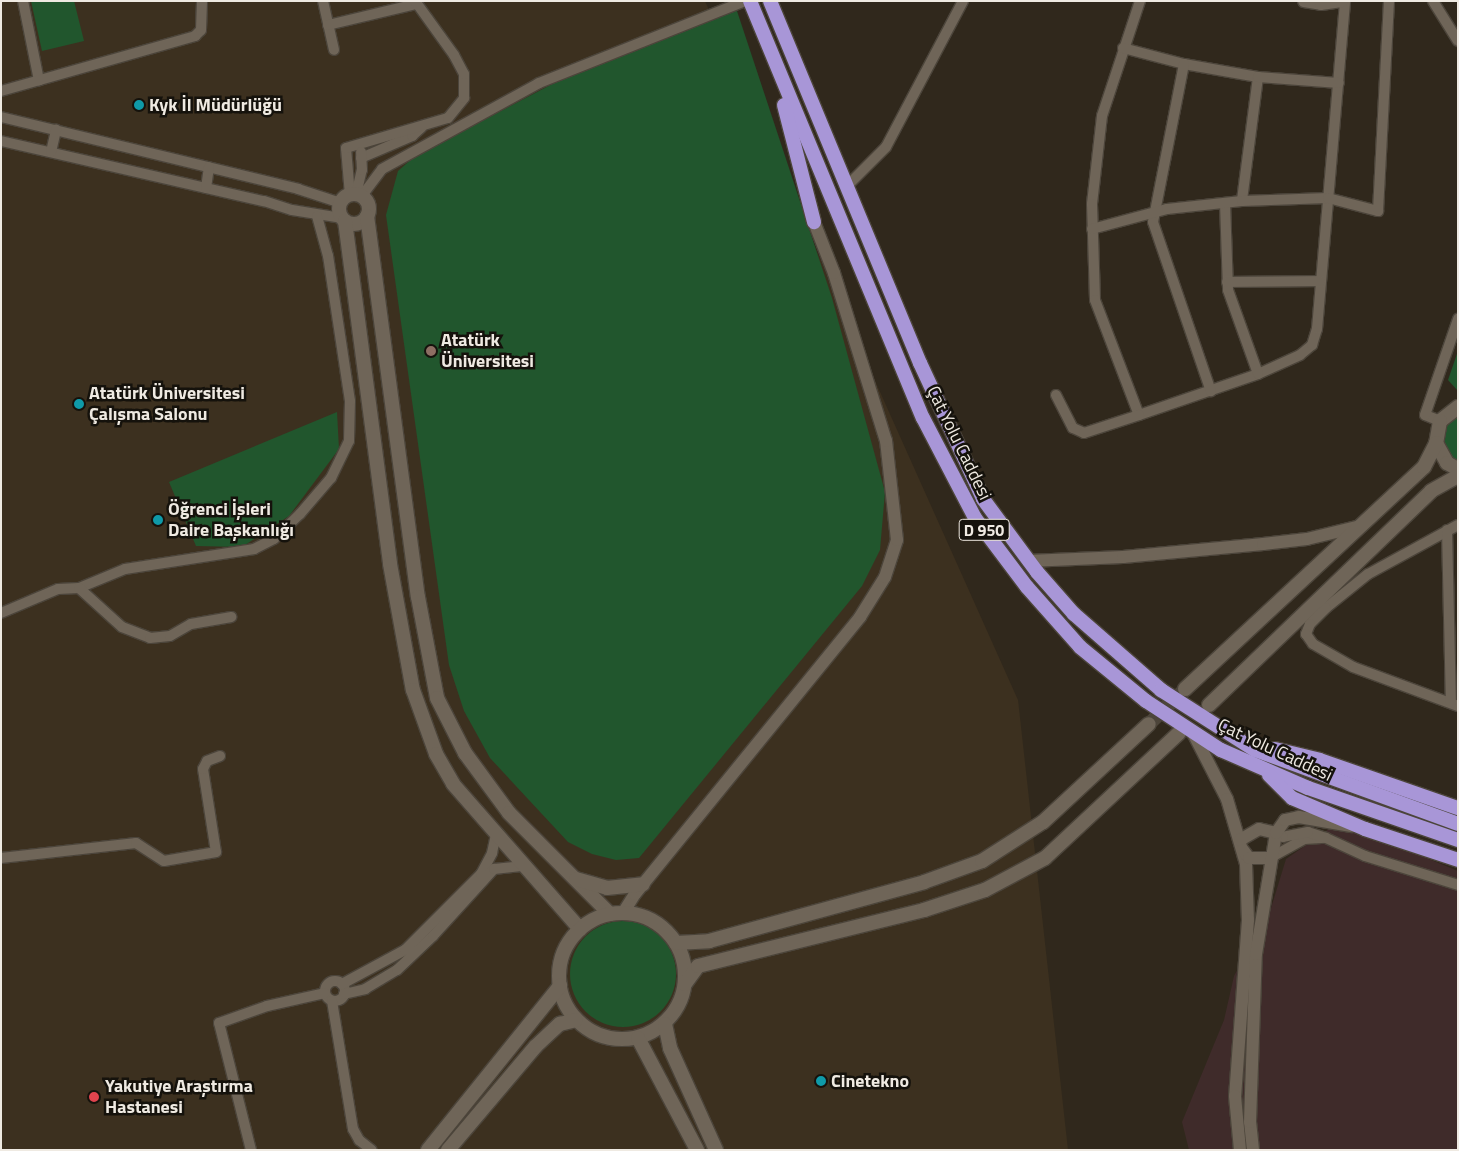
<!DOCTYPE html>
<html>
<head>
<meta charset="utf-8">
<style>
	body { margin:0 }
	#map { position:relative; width:1459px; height:1151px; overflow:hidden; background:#30281c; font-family:"Titillium Web",sans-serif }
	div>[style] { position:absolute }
	.built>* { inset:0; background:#3c301f }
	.medical>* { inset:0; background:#3f2b2a }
	.green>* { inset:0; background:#21562d }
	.round { border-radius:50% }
	.secondary-tunnel>* { height:14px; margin-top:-7px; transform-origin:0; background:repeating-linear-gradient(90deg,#4d453a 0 14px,transparent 0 21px) }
	.roads { filter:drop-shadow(1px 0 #4c453b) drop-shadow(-1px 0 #4c453b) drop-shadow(0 1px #4c453b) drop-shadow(0 -1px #4c453b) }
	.minor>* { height:10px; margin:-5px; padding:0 5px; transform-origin:5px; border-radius:5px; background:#6f6558 }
	.minor>.ring { margin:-5px; padding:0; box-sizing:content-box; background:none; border:10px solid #6f6558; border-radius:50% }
	.tertiary>* { height:12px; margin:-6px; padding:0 6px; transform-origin:6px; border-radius:6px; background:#6f6558 }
	.secondary>* { height:14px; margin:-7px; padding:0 7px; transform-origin:7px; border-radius:7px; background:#6f6558 }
	.secondary>.ring { margin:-7px; padding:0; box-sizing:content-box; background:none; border:14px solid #6f6558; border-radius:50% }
	.trunk>* { height:14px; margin:-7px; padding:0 7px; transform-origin:7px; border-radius:7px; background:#a896d7 }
	.dots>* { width:14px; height:14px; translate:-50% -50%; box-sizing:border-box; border:2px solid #15120c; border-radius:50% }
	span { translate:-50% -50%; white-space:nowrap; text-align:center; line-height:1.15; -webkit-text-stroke:5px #15120c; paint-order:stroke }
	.shield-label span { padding:1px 4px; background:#15120c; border:1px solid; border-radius:4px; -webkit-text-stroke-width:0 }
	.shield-label { font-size:16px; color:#efeae2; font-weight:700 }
	.poi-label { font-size:18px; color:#efeae2; font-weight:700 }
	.left { translate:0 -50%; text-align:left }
	.street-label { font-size:18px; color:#efeae2 }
	.frame { position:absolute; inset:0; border:2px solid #efeae2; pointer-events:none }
</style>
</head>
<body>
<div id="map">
	<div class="built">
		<div style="clip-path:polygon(1px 1px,705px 1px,1018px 700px,1068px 1150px,1px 1150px)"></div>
	</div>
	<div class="medical">
		<div style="clip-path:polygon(1339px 822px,1458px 871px,1458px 1150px,1189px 1150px,1182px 1122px,1224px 1020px,1234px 976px,1271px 908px,1286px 859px)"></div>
	</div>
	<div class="green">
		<div style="clip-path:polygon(31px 1px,74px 1px,84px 41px,42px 51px)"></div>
		<div style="clip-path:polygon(735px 5px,832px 298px,885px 492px,880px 550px,862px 586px,639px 858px,616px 860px,592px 854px,568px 842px,490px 758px,464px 711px,449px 665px,386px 215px,398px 171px,415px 156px,581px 69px)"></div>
		<div style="clip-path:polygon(1458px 351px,1458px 391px,1448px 380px)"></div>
		<div style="clip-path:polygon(337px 412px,339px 449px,289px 516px,242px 547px,196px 546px,169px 482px)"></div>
		<div style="clip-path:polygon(1458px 412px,1458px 464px,1446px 456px,1440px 430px)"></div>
		<div class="round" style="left:570px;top:921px;width:106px;height:106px"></div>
	</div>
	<div class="secondary-tunnel">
		<div style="left:1149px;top:724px;width:47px;rotate:-44.1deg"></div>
	</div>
	<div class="roads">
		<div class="minor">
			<div style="left:23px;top:1px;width:81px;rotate:78.6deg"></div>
			<div style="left:323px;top:1px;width:50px;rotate:77.3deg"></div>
			<div style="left:1140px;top:1px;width:121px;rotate:108.3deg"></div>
			<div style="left:1102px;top:116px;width:89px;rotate:96.5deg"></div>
			<div style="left:1092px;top:204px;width:96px;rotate:88.2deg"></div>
			<div style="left:1095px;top:300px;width:123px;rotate:69.1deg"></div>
			<div style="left:1139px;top:415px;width:126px;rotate:-19deg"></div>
			<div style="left:1258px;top:374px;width:46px;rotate:-24.3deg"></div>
			<div style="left:1300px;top:355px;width:16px;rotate:-40deg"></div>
			<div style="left:1312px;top:345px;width:17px;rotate:-73deg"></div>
			<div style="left:1317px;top:329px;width:329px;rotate:-85.1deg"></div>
			<div style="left:1433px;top:1px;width:47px;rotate:58deg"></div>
			<div style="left:328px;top:25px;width:90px;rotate:-13.4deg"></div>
			<div style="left:1123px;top:48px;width:63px;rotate:14.7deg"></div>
			<div style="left:1184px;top:64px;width:75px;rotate:10deg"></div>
			<div style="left:1258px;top:77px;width:125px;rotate:97.4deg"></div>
			<div style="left:1184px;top:64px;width:161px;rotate:101.1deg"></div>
			<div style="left:1153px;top:222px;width:179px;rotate:71.1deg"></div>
			<div style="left:1258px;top:77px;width:81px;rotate:4.2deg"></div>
			<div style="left:1px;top:91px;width:202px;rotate:-15.8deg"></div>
			<div style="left:195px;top:36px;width:8px;rotate:-45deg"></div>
			<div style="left:201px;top:30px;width:29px;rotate:-88deg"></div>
			<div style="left:1px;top:117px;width:306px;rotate:13.6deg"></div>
			<div style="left:298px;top:189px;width:45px;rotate:18deg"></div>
			<div style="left:1px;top:141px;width:270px;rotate:12.9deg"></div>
			<div style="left:264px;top:201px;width:29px;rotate:18deg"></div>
			<div style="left:292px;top:210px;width:51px;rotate:9.1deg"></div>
			<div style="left:51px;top:152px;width:23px;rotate:-77deg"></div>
			<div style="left:361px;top:158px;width:56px;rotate:-23.3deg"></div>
			<div style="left:412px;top:136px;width:13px;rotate:-42deg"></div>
			<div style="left:847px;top:186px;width:55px;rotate:-45deg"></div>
			<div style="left:886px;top:147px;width:165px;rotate:-62.2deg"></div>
			<div style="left:206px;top:188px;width:21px;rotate:-82deg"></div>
			<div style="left:350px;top:195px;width:47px;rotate:-94.9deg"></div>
			<div style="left:346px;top:148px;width:106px;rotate:-16.4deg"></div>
			<div style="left:448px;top:118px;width:26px;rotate:-51deg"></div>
			<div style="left:464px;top:98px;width:24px;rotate:-90deg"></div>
			<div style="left:464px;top:74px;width:21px;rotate:-118deg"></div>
			<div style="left:454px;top:55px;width:67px;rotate:-125.8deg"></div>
			<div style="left:356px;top:195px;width:26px;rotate:-77deg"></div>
			<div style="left:362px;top:170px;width:18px;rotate:-93deg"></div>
			<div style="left:361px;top:197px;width:35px;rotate:-53deg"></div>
			<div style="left:382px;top:169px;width:179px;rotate:-28.7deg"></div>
			<div style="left:539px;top:83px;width:222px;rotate:-21.7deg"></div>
			<div style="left:1225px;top:203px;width:87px;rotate:88deg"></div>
			<div style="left:1228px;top:290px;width:89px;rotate:70.3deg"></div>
			<div style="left:1092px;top:229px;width:78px;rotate:-14.9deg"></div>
			<div style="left:1167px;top:209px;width:75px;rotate:-6.1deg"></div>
			<div style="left:1242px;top:201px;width:86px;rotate:-2deg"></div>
			<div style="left:1328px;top:198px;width:52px;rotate:14.6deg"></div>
			<div style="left:1378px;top:211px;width:210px;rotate:-87deg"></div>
			<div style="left:1227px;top:282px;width:93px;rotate:-0.6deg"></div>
			<div style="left:1056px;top:395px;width:37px;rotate:63deg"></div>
			<div style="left:1073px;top:428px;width:12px;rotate:24deg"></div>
			<div style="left:1084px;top:433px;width:58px;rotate:-18.1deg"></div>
			<div style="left:1440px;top:421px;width:16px;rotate:-158deg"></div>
			<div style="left:1425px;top:415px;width:102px;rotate:-71deg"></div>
			<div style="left:1458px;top:525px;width:102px;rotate:151.4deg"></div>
			<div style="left:1368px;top:574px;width:54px;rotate:141deg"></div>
			<div style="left:1326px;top:608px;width:23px;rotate:135deg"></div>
			<div style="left:1310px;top:624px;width:11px;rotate:112deg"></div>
			<div style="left:1306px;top:634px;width:12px;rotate:55deg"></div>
			<div style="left:1313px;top:644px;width:46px;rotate:29.9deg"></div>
			<div style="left:1353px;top:667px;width:112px;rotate:20.4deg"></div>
			<div style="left:1447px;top:530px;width:173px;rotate:88.7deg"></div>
			<div style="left:79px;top:588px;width:50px;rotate:-22.4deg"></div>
			<div style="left:125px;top:569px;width:131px;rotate:-8.8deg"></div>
			<div style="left:254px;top:549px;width:22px;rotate:-27deg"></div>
			<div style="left:274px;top:539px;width:36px;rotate:-44deg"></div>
			<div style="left:300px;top:514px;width:48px;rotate:-49.3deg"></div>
			<div style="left:331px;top:478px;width:41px;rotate:-64.1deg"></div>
			<div style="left:349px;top:441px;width:40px;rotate:-88.6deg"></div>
			<div style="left:350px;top:401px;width:147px;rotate:-98.6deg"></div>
			<div style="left:328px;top:256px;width:41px;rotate:-105.4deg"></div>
			<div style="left:1px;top:613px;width:62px;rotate:-22.8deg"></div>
			<div style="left:58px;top:589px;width:21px;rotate:-3deg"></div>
			<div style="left:79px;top:588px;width:58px;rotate:42.2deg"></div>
			<div style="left:122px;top:627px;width:30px;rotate:21deg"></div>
			<div style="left:150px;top:638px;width:20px;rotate:-6deg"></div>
			<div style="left:170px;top:636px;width:24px;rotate:-30deg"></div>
			<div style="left:191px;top:624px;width:41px;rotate:-9.9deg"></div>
			<div style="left:1326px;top:838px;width:43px;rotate:24.8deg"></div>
			<div style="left:1365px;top:856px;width:97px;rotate:17.3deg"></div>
			<div style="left:1px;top:858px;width:136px;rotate:-6.3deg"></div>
			<div style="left:136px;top:843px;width:33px;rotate:33deg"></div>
			<div style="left:164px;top:861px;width:53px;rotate:-9.8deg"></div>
			<div style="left:216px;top:852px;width:84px;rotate:-98.9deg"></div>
			<div style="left:203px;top:769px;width:9px;rotate:-63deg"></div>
			<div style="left:207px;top:761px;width:14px;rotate:-21deg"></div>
			<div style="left:1270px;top:858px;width:39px;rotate:-29deg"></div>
			<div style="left:1304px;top:839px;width:22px;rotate:-3deg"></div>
			<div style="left:1326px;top:838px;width:19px;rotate:-162deg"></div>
			<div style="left:1308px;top:832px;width:25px;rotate:169deg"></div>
			<div style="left:1283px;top:837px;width:8px;rotate:-150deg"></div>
			<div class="ring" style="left:325px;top:981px;width:10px;height:10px"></div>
			<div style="left:342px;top:984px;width:72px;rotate:-28.4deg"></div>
			<div style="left:405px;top:950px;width:107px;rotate:-45deg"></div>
			<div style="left:481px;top:874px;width:24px;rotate:-62deg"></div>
			<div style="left:492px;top:853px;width:19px;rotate:-78deg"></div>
			<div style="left:344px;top:994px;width:22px;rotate:-13deg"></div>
			<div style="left:365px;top:989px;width:37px;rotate:-31deg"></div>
			<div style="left:397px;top:970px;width:50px;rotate:-43.4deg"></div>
			<div style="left:433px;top:936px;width:91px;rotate:-47.7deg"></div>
			<div style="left:494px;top:869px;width:30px;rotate:-6deg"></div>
			<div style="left:332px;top:1001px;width:130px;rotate:80.7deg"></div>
			<div style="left:353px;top:1129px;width:13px;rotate:61deg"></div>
			<div style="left:359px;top:1140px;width:16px;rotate:38deg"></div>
			<div style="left:251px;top:1150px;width:131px;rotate:-104.1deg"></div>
			<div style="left:219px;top:1023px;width:51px;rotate:-19.5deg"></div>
			<div style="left:267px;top:1006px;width:59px;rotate:-12.6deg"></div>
		</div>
		<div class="tertiary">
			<div style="left:1304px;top:1px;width:17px;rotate:10deg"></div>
			<div style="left:1321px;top:4px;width:21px;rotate:-8deg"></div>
			<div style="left:1028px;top:561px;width:95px;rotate:-2.4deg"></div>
			<div style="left:1123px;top:557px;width:141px;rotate:-5.3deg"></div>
			<div style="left:1263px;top:544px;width:44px;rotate:-6.5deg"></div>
			<div style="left:1307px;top:539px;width:56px;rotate:-13.5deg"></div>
			<div style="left:1192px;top:731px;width:76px;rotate:62.8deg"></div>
			<div style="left:1227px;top:799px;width:68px;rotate:73.7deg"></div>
			<div style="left:1246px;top:864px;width:56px;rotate:88deg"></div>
			<div style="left:1248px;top:920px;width:176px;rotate:94.2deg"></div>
			<div style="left:1235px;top:1096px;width:54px;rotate:84.7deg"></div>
			<div style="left:1240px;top:840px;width:22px;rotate:-30deg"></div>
			<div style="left:1259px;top:829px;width:17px;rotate:13deg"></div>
			<div style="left:1243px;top:850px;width:10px;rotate:53deg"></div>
			<div style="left:1249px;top:858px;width:21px"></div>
			<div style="left:623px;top:913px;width:22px;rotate:-58deg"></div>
			<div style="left:635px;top:894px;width:357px;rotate:-50.9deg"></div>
			<div style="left:860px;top:617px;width:47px;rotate:-58deg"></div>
			<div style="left:885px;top:577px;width:39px;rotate:-72deg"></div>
			<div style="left:897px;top:540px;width:100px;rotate:-96.3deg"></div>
			<div style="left:886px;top:441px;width:176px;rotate:-107.2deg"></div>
			<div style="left:834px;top:273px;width:55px;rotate:-111.4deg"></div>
			<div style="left:1253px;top:1150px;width:28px;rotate:-96deg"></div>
			<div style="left:1250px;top:1122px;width:168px;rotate:-88deg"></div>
			<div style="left:1256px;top:954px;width:123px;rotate:-80.6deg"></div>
			<div style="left:1276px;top:833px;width:16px;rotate:-55deg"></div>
			<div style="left:1285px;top:820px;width:14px;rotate:-12deg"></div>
			<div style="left:1299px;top:817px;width:53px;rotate:9.8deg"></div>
		</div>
		<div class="secondary">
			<div class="ring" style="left:339px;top:194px;width:16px;height:16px"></div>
			<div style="left:367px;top:216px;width:384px;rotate:82.4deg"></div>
			<div style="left:418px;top:597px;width:103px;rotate:79.3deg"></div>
			<div style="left:437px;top:698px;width:62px;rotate:63deg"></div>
			<div style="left:465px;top:753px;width:74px;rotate:53.7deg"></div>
			<div style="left:509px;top:813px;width:143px;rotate:45deg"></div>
			<div style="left:345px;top:221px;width:346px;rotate:82.5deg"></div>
			<div style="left:390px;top:564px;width:128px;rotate:79.7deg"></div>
			<div style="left:413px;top:690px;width:68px;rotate:70.2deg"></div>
			<div style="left:436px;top:754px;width:34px;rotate:60deg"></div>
			<div style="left:453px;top:784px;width:193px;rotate:48.8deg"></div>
			<div style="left:1458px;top:407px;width:23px;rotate:142deg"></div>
			<div style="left:1440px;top:421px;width:22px;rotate:100deg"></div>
			<div style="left:1436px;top:443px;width:23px;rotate:61deg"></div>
			<div style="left:1447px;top:463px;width:13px;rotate:29deg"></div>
			<div style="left:1185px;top:689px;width:326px;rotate:-42.9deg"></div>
			<div style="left:1424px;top:467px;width:27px;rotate:-63deg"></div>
			<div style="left:1209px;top:705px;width:308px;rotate:-43.9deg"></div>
			<div style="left:1431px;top:491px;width:31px;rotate:-29deg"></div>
			<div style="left:576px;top:879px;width:32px;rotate:16deg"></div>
			<div style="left:607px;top:888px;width:36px;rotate:-6deg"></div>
			<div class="ring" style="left:559px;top:913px;width:112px;height:112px"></div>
			<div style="left:676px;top:943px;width:33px;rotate:-3deg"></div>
			<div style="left:709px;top:941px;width:223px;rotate:-15.3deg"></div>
			<div style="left:924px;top:882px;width:62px;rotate:-19.9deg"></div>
			<div style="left:982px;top:861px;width:72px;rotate:-32.6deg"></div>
			<div style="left:1043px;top:822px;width:144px;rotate:-42.8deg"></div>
			<div style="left:685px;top:984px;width:22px;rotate:-54deg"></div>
			<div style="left:698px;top:966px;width:233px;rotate:-13.9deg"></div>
			<div style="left:924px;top:910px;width:64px;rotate:-18.2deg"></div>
			<div style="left:985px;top:890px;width:68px;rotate:-28.1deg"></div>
			<div style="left:1045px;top:858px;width:183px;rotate:-43deg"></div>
			<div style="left:665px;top:1024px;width:25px;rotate:78deg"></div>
			<div style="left:670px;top:1048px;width:112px;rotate:65.7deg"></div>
			<div style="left:638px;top:1038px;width:127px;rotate:62.2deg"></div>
			<div style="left:428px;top:1150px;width:211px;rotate:-51.2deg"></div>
			<div style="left:448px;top:1150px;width:136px;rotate:-49.8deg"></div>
			<div style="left:536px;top:1046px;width:33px;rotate:-43deg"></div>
			<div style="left:560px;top:1024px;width:16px;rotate:-14deg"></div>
		</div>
		<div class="trunk">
			<div style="left:750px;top:1px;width:451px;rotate:67.5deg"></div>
			<div style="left:923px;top:418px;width:113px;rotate:62.5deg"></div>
			<div style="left:975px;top:518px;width:86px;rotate:53deg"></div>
			<div style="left:1027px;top:587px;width:80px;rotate:48.5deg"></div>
			<div style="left:1080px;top:647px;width:85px;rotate:39.3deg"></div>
			<div style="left:1146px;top:701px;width:90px;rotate:33.2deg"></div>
			<div style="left:1221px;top:750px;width:95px;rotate:23.6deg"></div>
			<div style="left:1308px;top:788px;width:159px;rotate:19.1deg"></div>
			<div style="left:770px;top:1px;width:392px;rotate:67.5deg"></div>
			<div style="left:920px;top:363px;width:150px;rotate:65.1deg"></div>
			<div style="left:983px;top:499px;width:91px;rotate:53.5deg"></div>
			<div style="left:1037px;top:572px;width:56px;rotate:48.6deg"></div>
			<div style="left:1074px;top:614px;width:116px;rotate:41.1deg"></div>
			<div style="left:1161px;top:690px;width:112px;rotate:32.6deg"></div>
			<div style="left:1255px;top:750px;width:216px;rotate:20deg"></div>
			<div style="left:784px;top:105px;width:121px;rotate:75.6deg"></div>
			<div style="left:1275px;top:749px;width:46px;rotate:13.7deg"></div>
			<div style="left:1320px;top:760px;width:146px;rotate:19.2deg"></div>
			<div style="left:1269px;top:775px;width:33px;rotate:45deg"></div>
			<div style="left:1292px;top:798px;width:79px;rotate:23deg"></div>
			<div style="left:1365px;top:829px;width:98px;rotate:18.4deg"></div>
		</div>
	</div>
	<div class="dots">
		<div style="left:139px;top:105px;background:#0f9aa8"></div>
		<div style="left:431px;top:351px;background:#8d6e63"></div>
		<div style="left:79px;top:404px;background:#0f9aa8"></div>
		<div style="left:158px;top:520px;background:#0f9aa8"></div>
		<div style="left:821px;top:1081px;background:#0f9aa8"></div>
		<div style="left:94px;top:1097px;background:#e0444e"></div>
	</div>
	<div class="shield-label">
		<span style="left:984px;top:530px">D 950</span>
	</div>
	<div class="poi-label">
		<span class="left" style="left:149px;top:105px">Kyk İl Müdürlüğü</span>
		<span class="left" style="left:441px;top:351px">Atatürk<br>Üniversitesi</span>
		<span class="left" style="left:89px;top:404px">Atatürk Üniversitesi<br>Çalışma Salonu</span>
		<span class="left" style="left:168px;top:520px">Öğrenci İşleri<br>Daire Başkanlığı</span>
		<span class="left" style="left:831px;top:1081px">Cinetekno</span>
		<span class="left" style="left:105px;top:1097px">Yakutiye Araştırma<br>Hastanesi</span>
	</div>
	<div class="street-label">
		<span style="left:959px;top:443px;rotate:64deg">Çat Yolu Caddesi</span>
		<span style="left:1275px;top:750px;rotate:25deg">Çat Yolu Caddesi</span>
	</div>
	<div class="frame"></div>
</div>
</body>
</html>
